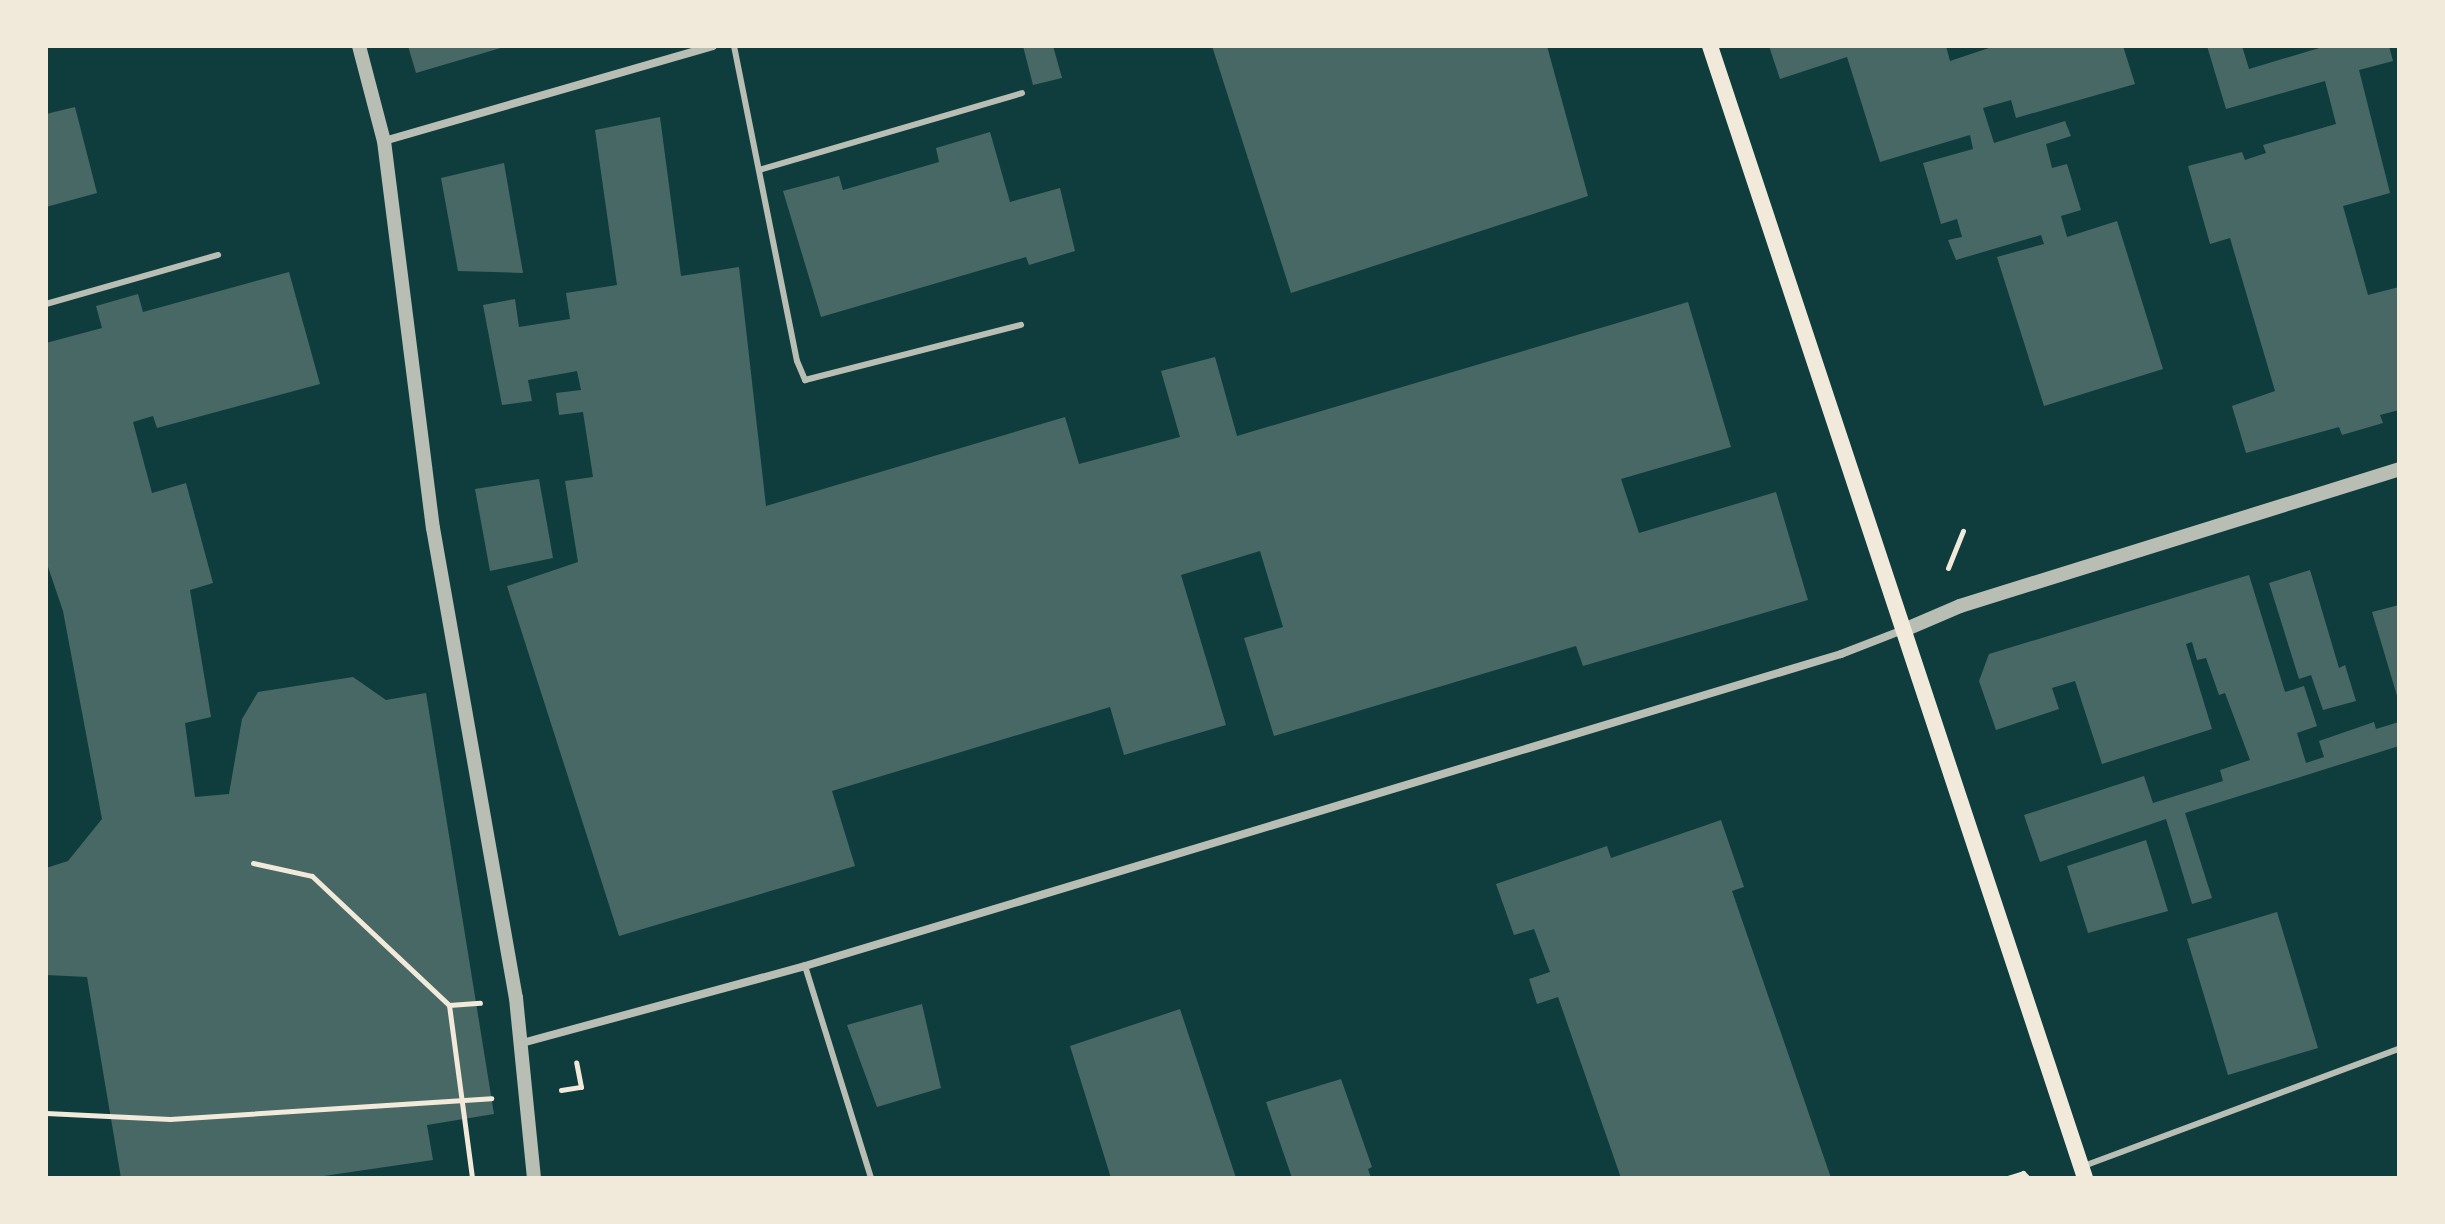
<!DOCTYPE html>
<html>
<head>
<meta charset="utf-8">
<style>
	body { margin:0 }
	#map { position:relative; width:2445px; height:1224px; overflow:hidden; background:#0f3d3e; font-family:"Exo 2",sans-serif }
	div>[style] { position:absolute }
	.building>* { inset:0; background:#486865 }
	.path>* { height:5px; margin:-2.5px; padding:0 2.5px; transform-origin:2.5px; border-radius:2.5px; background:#f1e9da }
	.service>* { height:6px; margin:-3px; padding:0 3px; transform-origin:3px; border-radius:3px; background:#b8beb3 }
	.minor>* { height:8px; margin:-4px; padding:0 4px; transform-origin:4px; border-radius:4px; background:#b8beb3 }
	.tertiary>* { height:14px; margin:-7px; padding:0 7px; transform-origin:7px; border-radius:7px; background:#b8beb3 }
	.secondary>* { height:16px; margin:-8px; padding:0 8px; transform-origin:8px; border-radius:8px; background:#f1e9da }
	span { translate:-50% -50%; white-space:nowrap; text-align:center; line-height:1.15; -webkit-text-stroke:6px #f1e9da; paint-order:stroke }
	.frame { position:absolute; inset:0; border:48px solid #f1e9da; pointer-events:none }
</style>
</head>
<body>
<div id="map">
	<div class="building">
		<div style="clip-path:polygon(408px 46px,504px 46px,504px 47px,416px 73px)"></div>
		<div style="clip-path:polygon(1023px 46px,1053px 46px,1062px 78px,1033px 85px)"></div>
		<div style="clip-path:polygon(1212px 46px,1547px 46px,1588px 196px,1291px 293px)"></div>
		<div style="clip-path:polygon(1769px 46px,1946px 46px,1950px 61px,1995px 46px,2123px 46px,2135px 84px,2016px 118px,2011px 100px,1983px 108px,1994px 143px,2065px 121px,2071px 136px,2046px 144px,2052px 168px,2067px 164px,2081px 210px,2061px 216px,2067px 237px,2117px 221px,2163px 369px,2044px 406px,1997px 257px,2044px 244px,2041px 235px,1956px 260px,1948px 240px,1962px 237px,1957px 219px,1941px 224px,1923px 163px,1973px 149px,1970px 135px,1880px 162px,1847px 57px,1780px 79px)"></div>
		<div style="clip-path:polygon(2207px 46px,2242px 46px,2249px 69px,2326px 46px,2389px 46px,2393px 61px,2359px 70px,2390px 193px,2343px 206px,2368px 295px,2399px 287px,2399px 410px,2380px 415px,2383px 423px,2342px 435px,2339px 427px,2246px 453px,2232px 406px,2275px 391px,2230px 238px,2210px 244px,2188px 166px,2242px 152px,2245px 160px,2266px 153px,2263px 145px,2336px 124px,2325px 81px,2226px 109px)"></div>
		<div style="clip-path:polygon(75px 107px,97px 193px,46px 207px,46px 114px)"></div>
		<div style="clip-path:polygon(660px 117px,681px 276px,739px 267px,766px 506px,1065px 417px,1079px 464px,1180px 437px,1161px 371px,1215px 357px,1237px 436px,1688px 302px,1731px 447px,1621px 479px,1639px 533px,1776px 492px,1808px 600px,1583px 666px,1576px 646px,1274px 736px,1244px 638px,1283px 627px,1260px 551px,1181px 575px,1226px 725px,1124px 755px,1110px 707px,832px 791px,855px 866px,619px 936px,507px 586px,578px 562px,565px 481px,593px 477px,583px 412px,559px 415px,556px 393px,581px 390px,577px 371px,528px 380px,532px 401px,502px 405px,483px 305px,515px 299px,519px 327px,570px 319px,566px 293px,617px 285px,595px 130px)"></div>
		<div style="clip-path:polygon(990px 132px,1010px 202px,1060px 188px,1075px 251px,1029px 265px,1026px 257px,821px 317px,783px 191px,839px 176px,843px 190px,939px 162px,936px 148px)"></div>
		<div style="clip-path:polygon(504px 163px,523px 273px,458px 271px,441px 178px)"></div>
		<div style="clip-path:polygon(289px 272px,320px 384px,157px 428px,153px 416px,133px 422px,152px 493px,186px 483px,213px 583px,190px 590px,211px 717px,185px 723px,195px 797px,229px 794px,242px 719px,258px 692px,353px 677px,386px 700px,426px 693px,494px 1114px,427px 1125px,433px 1160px,310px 1178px,121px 1178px,87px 977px,46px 975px,46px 868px,68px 861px,102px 819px,63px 611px,46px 561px,46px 343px,102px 328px,96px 306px,138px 294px,143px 312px)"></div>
		<div style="clip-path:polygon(539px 479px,553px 558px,490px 571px,475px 489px)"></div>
		<div style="clip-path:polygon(2310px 570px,2339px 668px,2345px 665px,2356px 701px,2323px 710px,2311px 675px,2299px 679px,2269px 583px)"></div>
		<div style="clip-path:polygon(2249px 575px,2285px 692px,2304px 686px,2317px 726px,2297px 733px,2306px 763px,2324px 757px,2319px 741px,2374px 722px,2376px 729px,2399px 722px,2399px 746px,2185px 813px,2212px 898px,2192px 904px,2166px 819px,2040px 862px,2024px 815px,2144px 776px,2153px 803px,2223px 781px,2220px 770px,2250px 760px,2225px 693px,2219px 695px,2206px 658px,2197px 660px,2192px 642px,2186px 644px,2212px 729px,2102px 764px,2075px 681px,2052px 688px,2059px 709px,1996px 730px,1979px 681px,1989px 654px)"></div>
		<div style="clip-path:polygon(2399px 605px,2399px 699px,2398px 699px,2372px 612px)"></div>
		<div style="clip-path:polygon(1721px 820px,1744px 887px,1732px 891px,1831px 1178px,1621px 1178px,1558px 997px,1537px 1004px,1529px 979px,1550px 972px,1534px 929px,1514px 935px,1496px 884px,1607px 846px,1611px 858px)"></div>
		<div style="clip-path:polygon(2146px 840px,2168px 911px,2088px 933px,2067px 866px)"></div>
		<div style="clip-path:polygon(2277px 912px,2318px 1048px,2228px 1075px,2187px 939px)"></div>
		<div style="clip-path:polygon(922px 1004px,941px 1088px,877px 1107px,847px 1025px)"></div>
		<div style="clip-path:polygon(1180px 1009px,1236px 1178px,1111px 1178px,1070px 1046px)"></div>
		<div style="clip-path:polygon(1341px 1079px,1372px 1167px,1368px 1169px,1371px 1178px,1292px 1178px,1266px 1102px)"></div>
	</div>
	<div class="path">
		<div style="left:1948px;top:568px;width:40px;rotate:-68deg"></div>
		<div style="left:253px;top:863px;width:60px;rotate:12.4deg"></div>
		<div style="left:312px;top:876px;width:188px;rotate:43.3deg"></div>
		<div style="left:449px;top:1005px;width:175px;rotate:82.4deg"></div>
		<div style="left:449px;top:1005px;width:31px;rotate:-4deg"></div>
		<div style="left:561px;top:1090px;width:20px;rotate:-9deg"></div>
		<div style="left:581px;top:1087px;width:25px;rotate:-101deg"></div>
		<div style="left:46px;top:1113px;width:124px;rotate:2.8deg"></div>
		<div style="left:170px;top:1119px;width:322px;rotate:-3.7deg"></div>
		<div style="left:2008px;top:1178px;width:16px;rotate:-18deg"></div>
		<div style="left:2023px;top:1173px;width:7px;rotate:45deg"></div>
	</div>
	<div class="service">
		<div style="left:734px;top:46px;width:321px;rotate:78.7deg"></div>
		<div style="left:797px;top:361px;width:21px;rotate:67deg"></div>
		<div style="left:805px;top:380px;width:223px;rotate:-14.3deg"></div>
		<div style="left:759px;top:170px;width:274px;rotate:-16.3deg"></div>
		<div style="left:46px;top:304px;width:179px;rotate:-15.9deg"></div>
		<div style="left:805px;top:966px;width:222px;rotate:72.7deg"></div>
		<div style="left:2081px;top:1167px;width:339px;rotate:-20.4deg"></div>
	</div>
	<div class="minor">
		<div style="left:384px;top:141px;width:342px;rotate:-16.1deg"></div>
		<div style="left:522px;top:1043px;width:293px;rotate:-15.2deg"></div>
		<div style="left:805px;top:966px;width:1082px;rotate:-16.76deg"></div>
		<div style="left:1841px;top:654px;width:66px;rotate:-21.2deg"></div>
	</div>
	<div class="tertiary">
		<div style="left:359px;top:46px;width:98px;rotate:75.3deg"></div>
		<div style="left:384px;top:141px;width:390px;rotate:82.8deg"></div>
		<div style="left:433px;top:528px;width:477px;rotate:80deg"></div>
		<div style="left:516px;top:998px;width:181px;rotate:84.3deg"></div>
		<div style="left:1904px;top:630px;width:61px;rotate:-23.2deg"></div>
		<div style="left:1960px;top:606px;width:460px;rotate:-17.3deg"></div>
	</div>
	<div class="secondary">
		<div style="left:1710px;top:46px;width:1192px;rotate:71.67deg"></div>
	</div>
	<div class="frame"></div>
</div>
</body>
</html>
